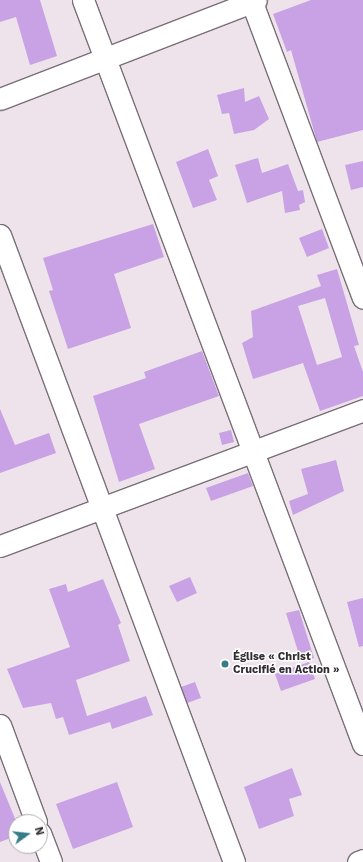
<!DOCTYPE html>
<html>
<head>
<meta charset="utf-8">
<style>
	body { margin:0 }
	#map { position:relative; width:363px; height:862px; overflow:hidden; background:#eee3eb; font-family:"Work Sans",sans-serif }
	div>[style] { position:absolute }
	.building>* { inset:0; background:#c8a2e4 }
	.roads { filter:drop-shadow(1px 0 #797077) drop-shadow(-1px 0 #797077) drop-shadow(0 1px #797077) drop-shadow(0 -1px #797077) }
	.minor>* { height:21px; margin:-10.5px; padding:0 10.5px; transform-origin:10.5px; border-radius:10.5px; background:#fff }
	.dots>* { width:11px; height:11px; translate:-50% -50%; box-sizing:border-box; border:2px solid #fff; border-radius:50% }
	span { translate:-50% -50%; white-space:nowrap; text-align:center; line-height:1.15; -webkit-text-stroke:3px #fff; paint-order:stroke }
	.poi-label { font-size:11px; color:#302c2f; font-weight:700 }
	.left { translate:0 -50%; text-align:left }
	.north { position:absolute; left:8px; top:814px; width:40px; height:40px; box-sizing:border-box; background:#fff; border:1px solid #acabac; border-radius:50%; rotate:75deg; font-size:11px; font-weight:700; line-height:16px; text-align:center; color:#302c2f }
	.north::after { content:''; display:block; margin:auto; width:14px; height:18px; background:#367d88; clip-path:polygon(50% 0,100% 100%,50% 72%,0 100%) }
</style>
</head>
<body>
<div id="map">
	<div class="building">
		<div style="clip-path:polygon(0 0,40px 0,57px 56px,30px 65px,16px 17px,0 22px)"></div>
		<div style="clip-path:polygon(311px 0,363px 0,363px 130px,317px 142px,291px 50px,287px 52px,273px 14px)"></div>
		<div style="clip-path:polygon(244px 88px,245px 102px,259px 96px,269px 119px,254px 130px,234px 134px,229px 113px,222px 114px,217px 95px)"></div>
		<div style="clip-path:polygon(208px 149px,218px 176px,209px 180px,217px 200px,193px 208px,176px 162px)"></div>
		<div style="clip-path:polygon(258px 158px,262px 173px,288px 164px,298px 191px,303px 190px,305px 202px,299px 205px,300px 210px,285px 213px,282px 191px,247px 203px,235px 165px)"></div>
		<div style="clip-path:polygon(363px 161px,363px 187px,351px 190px,345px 165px)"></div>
		<div style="clip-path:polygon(153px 224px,164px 257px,114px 274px,131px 328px,68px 349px,49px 291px,53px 290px,43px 258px)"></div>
		<div style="clip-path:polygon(322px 229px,329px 248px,307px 257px,299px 238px)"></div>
		<div style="clip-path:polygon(evenodd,337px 269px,359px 345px,354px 346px,363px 372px,363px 396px,320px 411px,303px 363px,253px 379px,242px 343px,253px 337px,251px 311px,321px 286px,317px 275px,337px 269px,325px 298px,342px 357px,317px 365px,298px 306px,325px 298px)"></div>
		<div style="clip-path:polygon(202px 351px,219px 396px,139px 424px,155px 469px,119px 482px,93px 396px,146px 378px,144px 372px)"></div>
		<div style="clip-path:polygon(0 409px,15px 445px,49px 433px,56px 453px,0 473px)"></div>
		<div style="clip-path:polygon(231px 430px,234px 442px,222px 445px,219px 433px)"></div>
		<div style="clip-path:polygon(336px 460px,344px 491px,293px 515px,289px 501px,308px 494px,301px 469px)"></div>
		<div style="clip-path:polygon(248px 473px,253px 486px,211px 501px,206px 488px)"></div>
		<div style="clip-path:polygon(190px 577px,197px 593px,177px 602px,169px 586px)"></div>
		<div style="clip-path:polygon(103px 579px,121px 623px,118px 625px,130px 661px,76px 680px,87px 716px,146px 696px,153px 715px,112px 729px,110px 722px,69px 735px,63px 717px,56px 719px,51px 703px,23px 708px,7px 669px,70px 647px,49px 589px,66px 584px,68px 592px)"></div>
		<div style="clip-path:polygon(363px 598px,363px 646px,359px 647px,347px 602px)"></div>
		<div style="clip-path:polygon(299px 610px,314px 658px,301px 661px,286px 613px)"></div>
		<div style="clip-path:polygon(309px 662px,315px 679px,281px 691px,275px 674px)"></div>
		<div style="clip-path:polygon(195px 682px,201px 698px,187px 703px,181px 687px)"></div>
		<div style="clip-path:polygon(292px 768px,302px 795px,289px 799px,294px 816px,259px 829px,244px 787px)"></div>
		<div style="clip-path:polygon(0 782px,16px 821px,16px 836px,0 842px)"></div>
		<div style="clip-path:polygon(117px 782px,133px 827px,73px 849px,56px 804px)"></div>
	</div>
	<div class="roads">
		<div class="minor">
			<div style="left:83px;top:0;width:795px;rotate:69.38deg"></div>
			<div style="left:251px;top:0;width:318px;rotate:69.4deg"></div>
			<div style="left:0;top:99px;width:274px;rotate:-21.1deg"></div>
			<div style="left:0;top:235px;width:669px;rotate:69.53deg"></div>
			<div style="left:0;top:546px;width:388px;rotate:-20.5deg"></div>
			<div style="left:0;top:725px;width:103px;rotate:69.6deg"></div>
			<div style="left:40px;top:833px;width:31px;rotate:69deg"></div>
			<div style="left:358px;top:862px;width:5px;rotate:-22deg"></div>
		</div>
	</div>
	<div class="dots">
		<div style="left:225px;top:664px;background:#367d88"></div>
	</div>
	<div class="poi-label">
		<span class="left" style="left:233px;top:664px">Église « Christ<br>Crucifié en Action »</span>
	</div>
	<div class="north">N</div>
</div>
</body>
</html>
